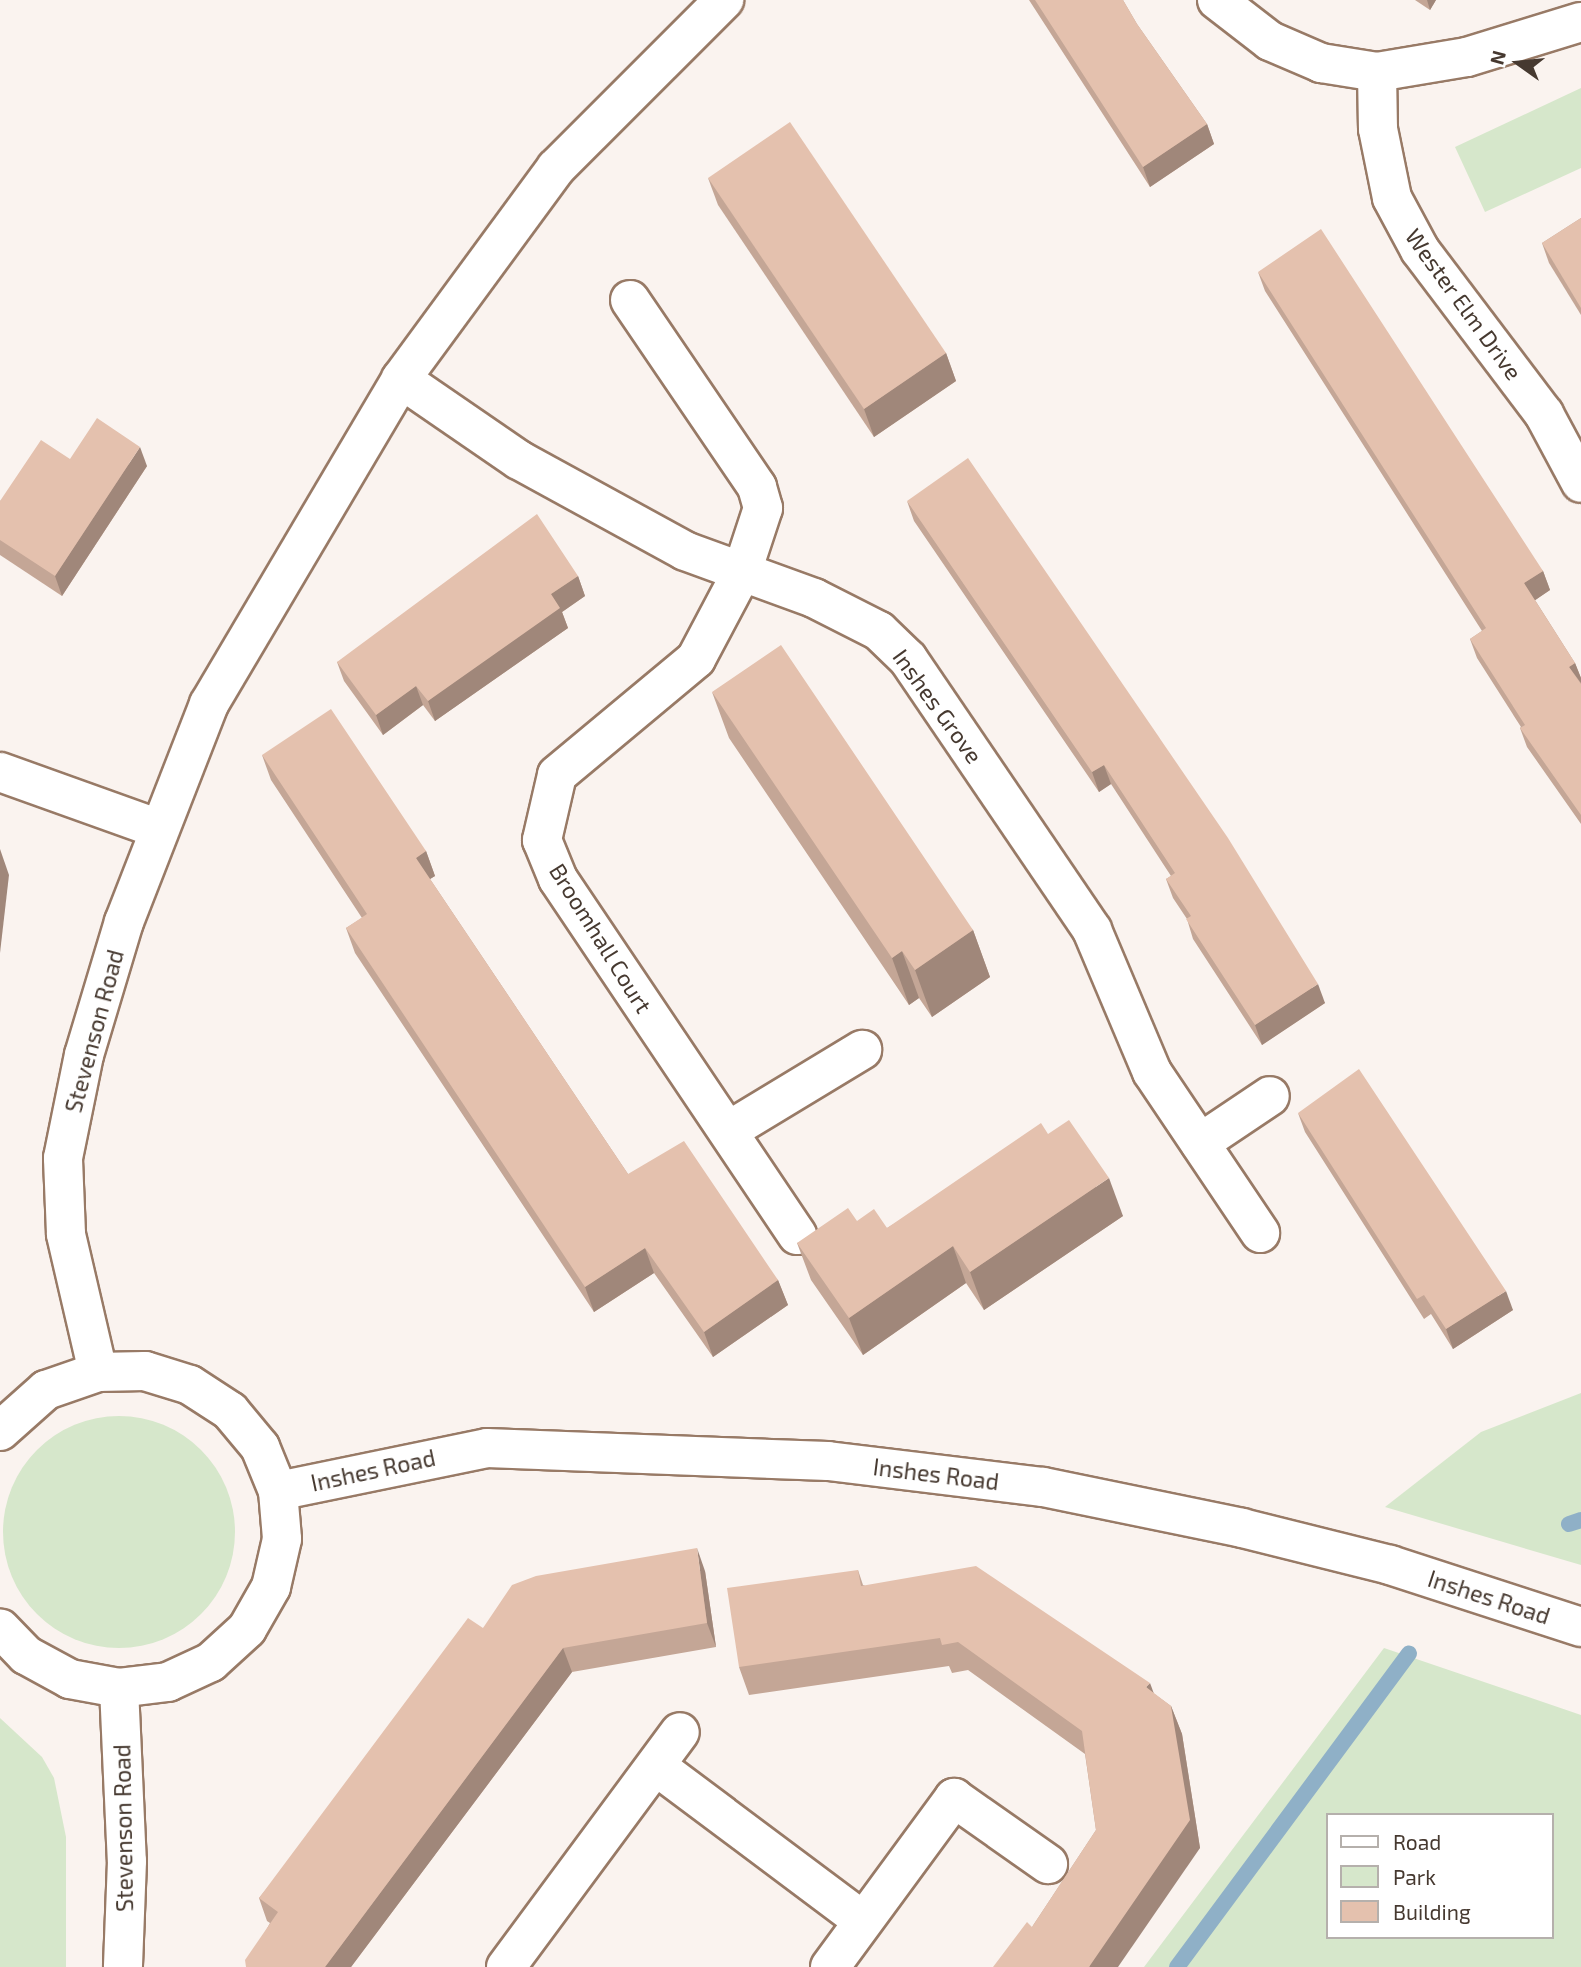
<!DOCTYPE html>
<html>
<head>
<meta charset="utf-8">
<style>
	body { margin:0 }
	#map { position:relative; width:1581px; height:1967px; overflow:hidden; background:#faf3ef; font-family:"Exo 2",sans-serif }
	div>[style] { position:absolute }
	.green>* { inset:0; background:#d6e7cb }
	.round { border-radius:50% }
	.stream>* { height:16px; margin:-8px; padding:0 8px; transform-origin:8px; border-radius:8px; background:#8fb0c7 }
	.roads { filter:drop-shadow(2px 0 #987a66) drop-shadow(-2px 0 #987a66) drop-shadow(0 2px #987a66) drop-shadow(0 -2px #987a66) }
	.street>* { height:38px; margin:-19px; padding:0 19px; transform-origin:19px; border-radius:19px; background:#fff }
	.secondary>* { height:38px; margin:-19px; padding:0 19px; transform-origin:19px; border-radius:19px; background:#fff }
	.wall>* { inset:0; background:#c4a696 }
	.shaded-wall>* { inset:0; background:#a0877a }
	.building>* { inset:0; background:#e4c1ae }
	span { translate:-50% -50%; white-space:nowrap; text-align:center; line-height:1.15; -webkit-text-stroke:5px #fff; paint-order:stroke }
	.street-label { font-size:23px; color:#463930 }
	.legend { position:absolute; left:1326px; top:1813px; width:228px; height:126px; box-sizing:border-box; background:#fff; border:2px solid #b5b0ac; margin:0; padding:9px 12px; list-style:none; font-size:21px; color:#463930 }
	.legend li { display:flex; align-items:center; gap:14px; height:35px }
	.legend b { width:35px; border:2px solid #b5b0ac }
	.north { position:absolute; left:1483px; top:28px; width:70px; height:70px; -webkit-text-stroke:5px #fff; paint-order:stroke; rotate:285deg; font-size:19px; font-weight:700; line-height:28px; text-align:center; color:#463930 }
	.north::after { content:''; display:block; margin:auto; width:24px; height:32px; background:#463930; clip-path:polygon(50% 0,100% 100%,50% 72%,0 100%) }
</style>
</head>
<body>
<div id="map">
	<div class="green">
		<div style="clip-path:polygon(1581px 88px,1581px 168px,1485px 212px,1455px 147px)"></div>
		<div style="clip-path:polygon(1581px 1393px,1581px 1565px,1385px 1507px,1481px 1432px)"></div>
		<div class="round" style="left:3px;top:1416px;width:232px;height:232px"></div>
		<div style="clip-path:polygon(evenodd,1384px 1648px,1581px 1715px,1581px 1967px,1144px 1967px,1384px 1648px,1327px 1815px,1551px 1815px,1551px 1937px,1327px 1937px,1327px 1815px)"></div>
		<div style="clip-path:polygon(0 1718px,42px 1757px,54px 1778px,66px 1837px,66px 1967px,0 1967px)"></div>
	</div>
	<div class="stream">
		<div style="left:1569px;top:1524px;width:13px;rotate:-18deg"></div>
		<div style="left:1177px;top:1967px;width:390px;rotate:-53.5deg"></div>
	</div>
	<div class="roads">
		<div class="street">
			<div style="left:1217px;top:0;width:67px;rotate:37.7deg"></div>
			<div style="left:1270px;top:41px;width:56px;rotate:23.3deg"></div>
			<div style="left:1321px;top:63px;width:57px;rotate:9.1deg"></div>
			<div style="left:1377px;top:72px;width:91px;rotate:-9.5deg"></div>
			<div style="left:1467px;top:57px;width:119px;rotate:-17.1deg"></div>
			<div style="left:1377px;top:72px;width:57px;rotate:89deg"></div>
			<div style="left:1378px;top:129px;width:70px;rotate:78.5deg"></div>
			<div style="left:1392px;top:198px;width:59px;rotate:61.7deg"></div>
			<div style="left:1420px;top:250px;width:206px;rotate:52.9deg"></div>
			<div style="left:1544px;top:414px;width:78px;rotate:61.8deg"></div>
			<div style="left:630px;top:300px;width:226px;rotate:55.8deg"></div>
			<div style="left:757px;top:487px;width:22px;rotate:74deg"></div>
			<div style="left:763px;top:508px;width:67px;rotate:108.2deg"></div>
			<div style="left:742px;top:572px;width:98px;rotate:117.9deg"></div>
			<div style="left:696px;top:659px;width:181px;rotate:140.2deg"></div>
			<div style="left:557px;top:775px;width:67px;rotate:103deg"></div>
			<div style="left:542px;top:840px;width:42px;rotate:67.7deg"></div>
			<div style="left:558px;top:879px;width:429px;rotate:56.1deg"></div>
			<div style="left:401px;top:379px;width:143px;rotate:34.5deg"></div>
			<div style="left:519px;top:460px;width:189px;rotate:28.7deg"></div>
			<div style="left:685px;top:551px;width:137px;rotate:20deg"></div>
			<div style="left:814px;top:598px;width:73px;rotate:26.9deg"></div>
			<div style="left:879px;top:631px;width:40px;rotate:44deg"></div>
			<div style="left:908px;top:659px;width:328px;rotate:55.8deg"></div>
			<div style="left:1092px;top:930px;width:154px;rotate:67.1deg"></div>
			<div style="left:1152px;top:1072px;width:194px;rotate:56.1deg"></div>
			<div style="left:0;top:772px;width:166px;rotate:19.7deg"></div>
			<div style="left:728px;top:1131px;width:157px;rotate:-31.2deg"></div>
			<div style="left:1200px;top:1143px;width:84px;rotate:-33.9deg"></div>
			<div style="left:98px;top:1372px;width:142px;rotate:-103.1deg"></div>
			<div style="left:66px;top:1234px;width:76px;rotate:-92.3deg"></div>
			<div style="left:63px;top:1158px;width:105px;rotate:-78.5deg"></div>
			<div style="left:84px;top:1055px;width:139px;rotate:-73.3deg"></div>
			<div style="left:124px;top:922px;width:234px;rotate:-68.7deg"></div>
			<div style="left:209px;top:704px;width:377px;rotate:-59.4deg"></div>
			<div style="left:401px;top:379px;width:262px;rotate:-53.7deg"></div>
			<div style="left:556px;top:168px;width:238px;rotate:-45deg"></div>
			<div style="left:656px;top:1766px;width:257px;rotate:36.8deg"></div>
			<div style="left:506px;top:1967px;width:292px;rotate:-53.5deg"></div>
			<div style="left:830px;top:1967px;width:210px;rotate:-53.7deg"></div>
			<div style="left:954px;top:1798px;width:115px;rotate:35.1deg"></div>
		</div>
		<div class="secondary">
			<div style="left:0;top:1431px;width:62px;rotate:-41.7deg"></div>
			<div style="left:46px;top:1390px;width:55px;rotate:-19.1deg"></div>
			<div style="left:98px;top:1372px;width:47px;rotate:-1.2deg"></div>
			<div style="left:145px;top:1371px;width:47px;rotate:17.3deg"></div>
			<div style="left:190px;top:1385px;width:48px;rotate:33deg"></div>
			<div style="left:230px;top:1411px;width:47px;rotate:50.2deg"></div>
			<div style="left:260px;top:1447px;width:48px;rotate:67.8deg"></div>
			<div style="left:278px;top:1491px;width:48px;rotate:85.2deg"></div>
			<div style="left:282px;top:1539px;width:49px;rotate:102.9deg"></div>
			<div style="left:271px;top:1587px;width:48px;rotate:119.7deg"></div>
			<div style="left:247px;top:1629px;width:49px;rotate:137.5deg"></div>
			<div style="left:211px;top:1662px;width:47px;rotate:155.1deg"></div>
			<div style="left:168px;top:1682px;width:49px;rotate:173deg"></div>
			<div style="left:119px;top:1688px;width:50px;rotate:-169.6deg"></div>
			<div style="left:70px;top:1679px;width:50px;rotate:-151.4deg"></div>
			<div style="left:26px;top:1655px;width:37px;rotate:-134deg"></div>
			<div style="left:278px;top:1491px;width:213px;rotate:-11.6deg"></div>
			<div style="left:487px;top:1448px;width:341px;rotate:2.2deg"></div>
			<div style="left:828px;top:1461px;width:217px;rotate:6.9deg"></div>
			<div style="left:1043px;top:1487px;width:203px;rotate:11.6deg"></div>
			<div style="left:1242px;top:1528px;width:153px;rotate:14deg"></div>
			<div style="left:1390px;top:1565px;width:201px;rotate:18deg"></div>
			<div style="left:119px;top:1688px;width:173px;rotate:87.4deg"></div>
			<div style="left:127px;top:1861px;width:106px;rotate:92.2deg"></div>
		</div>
	</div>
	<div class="wall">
		<div style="clip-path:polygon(1029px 0,1123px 0,1137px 24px,1207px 124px,1214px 144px,1150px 187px)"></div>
		<div style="clip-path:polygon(1415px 0,1436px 0,1430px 10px)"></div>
		<div style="clip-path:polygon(708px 178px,946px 353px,956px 381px,874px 437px,718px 205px)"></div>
		<div style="clip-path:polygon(1581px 218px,1581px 315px,1549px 263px,1542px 243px)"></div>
		<div style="clip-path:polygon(1258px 272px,1543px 571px,1550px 590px,1535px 600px,1575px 663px,1581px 678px,1581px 824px,1527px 747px,1520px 728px,1521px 727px,1477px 658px,1470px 639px,1482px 631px,1265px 291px)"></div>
		<div style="clip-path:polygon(70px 459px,147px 466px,62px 596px,0 555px,0 501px)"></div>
		<div style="clip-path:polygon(907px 501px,1325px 1003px,1262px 1045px,1193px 939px,1187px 919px,1173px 898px,1166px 879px,1171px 876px,1111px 784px,1099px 792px,914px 521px)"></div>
		<div style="clip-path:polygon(578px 576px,585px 596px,562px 612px,568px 628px,435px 721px,423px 705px,383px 735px,344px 681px,337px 662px)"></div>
		<div style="clip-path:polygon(712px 692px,973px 930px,990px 977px,932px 1017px,919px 998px,909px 1005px,729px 738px)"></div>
		<div style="clip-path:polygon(262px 755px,426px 851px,435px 876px,430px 879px,628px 1174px,778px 1280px,788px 1305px,713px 1357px,654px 1273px,594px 1312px,355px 953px,346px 928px,362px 918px,271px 780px)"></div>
		<div style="clip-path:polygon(1298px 1113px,1513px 1310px,1453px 1349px,1431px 1314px,1424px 1319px,1305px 1132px)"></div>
		<div style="clip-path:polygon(1048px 1134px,1123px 1216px,984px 1310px,966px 1283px,863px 1355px,811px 1280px,797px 1243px,857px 1221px,887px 1228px)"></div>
		<div style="clip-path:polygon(858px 1570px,863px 1585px,1153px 1693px,1171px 1706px,1182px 1734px,1200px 1848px,1032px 1927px,1096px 1830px,1085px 1754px,968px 1670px,952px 1673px,949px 1666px,749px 1695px,739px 1667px)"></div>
		<div style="clip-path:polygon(705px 1571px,716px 1647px,572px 1672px,351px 1967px,246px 1967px,270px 1923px,267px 1921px,259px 1898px,483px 1628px)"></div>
	</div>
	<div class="shaded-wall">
		<div style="clip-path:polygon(1427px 0,1436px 0,1430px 10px)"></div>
		<div style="clip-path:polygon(1207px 124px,1214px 144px,1150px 187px,1143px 167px)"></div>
		<div style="clip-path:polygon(946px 353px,956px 381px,874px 437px,864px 409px)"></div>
		<div style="clip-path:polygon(140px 447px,147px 466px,62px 596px,55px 576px)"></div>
		<div style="clip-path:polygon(1543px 571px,1550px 590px,1531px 603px,1524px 583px)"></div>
		<div style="clip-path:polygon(578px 576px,585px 596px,562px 612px,568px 628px,435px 721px,428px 701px,551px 594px)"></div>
		<div style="clip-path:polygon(1575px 663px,1581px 678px,1581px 683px,1569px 667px)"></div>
		<div style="clip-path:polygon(416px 686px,423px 705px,383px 735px,376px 715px)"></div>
		<div style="clip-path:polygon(1104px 765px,1111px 784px,1099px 792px,1092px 772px)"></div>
		<div style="clip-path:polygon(0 849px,9px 875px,0 953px)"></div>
		<div style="clip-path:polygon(426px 851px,435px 876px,425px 882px,416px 858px)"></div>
		<div style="clip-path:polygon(973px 930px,990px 977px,932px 1017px,915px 970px)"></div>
		<div style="clip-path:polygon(902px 951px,919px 998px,909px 1005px,892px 958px)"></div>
		<div style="clip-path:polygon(1318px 984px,1325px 1003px,1262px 1045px,1255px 1025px)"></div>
		<div style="clip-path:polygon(1109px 1178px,1123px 1216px,984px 1310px,970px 1272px)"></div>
		<div style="clip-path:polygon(953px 1246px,966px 1283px,863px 1355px,849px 1318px)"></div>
		<div style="clip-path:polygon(645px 1248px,654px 1273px,594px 1312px,585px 1287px)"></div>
		<div style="clip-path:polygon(778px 1280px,788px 1305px,713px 1357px,704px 1332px)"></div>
		<div style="clip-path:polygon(1506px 1291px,1513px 1310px,1453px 1349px,1446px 1329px)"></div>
		<div style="clip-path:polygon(697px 1548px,705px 1571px,716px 1647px,707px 1623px)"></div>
		<div style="clip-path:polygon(563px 1648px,572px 1672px,351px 1967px,325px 1967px)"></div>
		<div style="clip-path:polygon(1150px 1683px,1160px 1710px,1146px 1687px)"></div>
		<div style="clip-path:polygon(1171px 1706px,1182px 1734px,1200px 1848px,1118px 1967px,1089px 1967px)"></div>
	</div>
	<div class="building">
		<div style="clip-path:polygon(1035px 0,1123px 0,1137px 24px,1207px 124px,1143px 167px)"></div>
		<div style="clip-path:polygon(790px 122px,946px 353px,864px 409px,708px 178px)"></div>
		<div style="clip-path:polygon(1581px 218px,1581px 308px,1542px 243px)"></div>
		<div style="clip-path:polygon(1321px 229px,1543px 571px,1524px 583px,1575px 663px,1569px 667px,1581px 684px,1581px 815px,1520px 728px,1525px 725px,1470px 639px,1486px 628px,1258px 272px)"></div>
		<div style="clip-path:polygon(97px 418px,140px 447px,55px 576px,0 540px,0 501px,41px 440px,70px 459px)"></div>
		<div style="clip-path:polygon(968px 458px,1228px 838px,1318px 984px,1255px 1025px,1186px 919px,1191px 916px,1166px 879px,1175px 873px,1104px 765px,1092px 772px,907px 501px)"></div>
		<div style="clip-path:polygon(537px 514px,578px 576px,551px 594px,560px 608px,428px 701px,416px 686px,376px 715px,337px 662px)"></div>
		<div style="clip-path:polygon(781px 645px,973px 930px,915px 970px,902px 951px,892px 958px,712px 692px)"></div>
		<div style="clip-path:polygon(331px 709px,426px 851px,416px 858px,628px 1174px,684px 1141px,778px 1280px,704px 1332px,645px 1248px,585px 1287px,346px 928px,367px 914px,262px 755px)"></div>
		<div style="clip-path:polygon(1359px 1069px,1506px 1291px,1446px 1329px,1424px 1295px,1417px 1299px,1298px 1113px)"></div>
		<div style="clip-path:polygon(1069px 1120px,1109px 1178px,970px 1272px,953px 1246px,849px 1318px,797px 1243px,848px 1208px,857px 1221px,874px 1209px,887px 1228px,1041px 1123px,1048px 1134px)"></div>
		<div style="clip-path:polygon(697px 1548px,707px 1623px,563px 1648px,325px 1967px,246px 1967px,245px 1960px,278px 1912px,259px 1898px,468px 1618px,483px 1628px,512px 1585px,536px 1576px)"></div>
		<div style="clip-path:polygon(976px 1566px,1150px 1683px,1146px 1687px,1171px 1706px,1190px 1820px,1089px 1967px,993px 1967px,1027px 1922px,1032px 1927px,1096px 1830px,1082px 1731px,958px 1642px,942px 1645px,940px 1638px,739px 1667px,727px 1588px,858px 1570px,861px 1586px)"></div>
	</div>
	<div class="street-label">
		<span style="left:1464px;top:304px;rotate:54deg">Wester Elm Drive</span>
		<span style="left:938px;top:706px;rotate:54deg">Inshes Grove</span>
		<span style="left:601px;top:938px;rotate:58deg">Broomhall Court</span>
		<span style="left:94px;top:1031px;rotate:-75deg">Stevenson Road</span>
		<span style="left:373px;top:1470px;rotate:-12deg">Inshes Road</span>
		<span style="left:936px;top:1474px;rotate:7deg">Inshes Road</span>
		<span style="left:1489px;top:1597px;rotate:18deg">Inshes Road</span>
		<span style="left:123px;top:1828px;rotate:-91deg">Stevenson Road</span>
	</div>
	<ul class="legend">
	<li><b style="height:9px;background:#fff"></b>Road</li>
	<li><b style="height:19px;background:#d6e7cb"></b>Park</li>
	<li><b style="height:19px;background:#e4c1ae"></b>Building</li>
	</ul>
	<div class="north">N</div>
</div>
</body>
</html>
